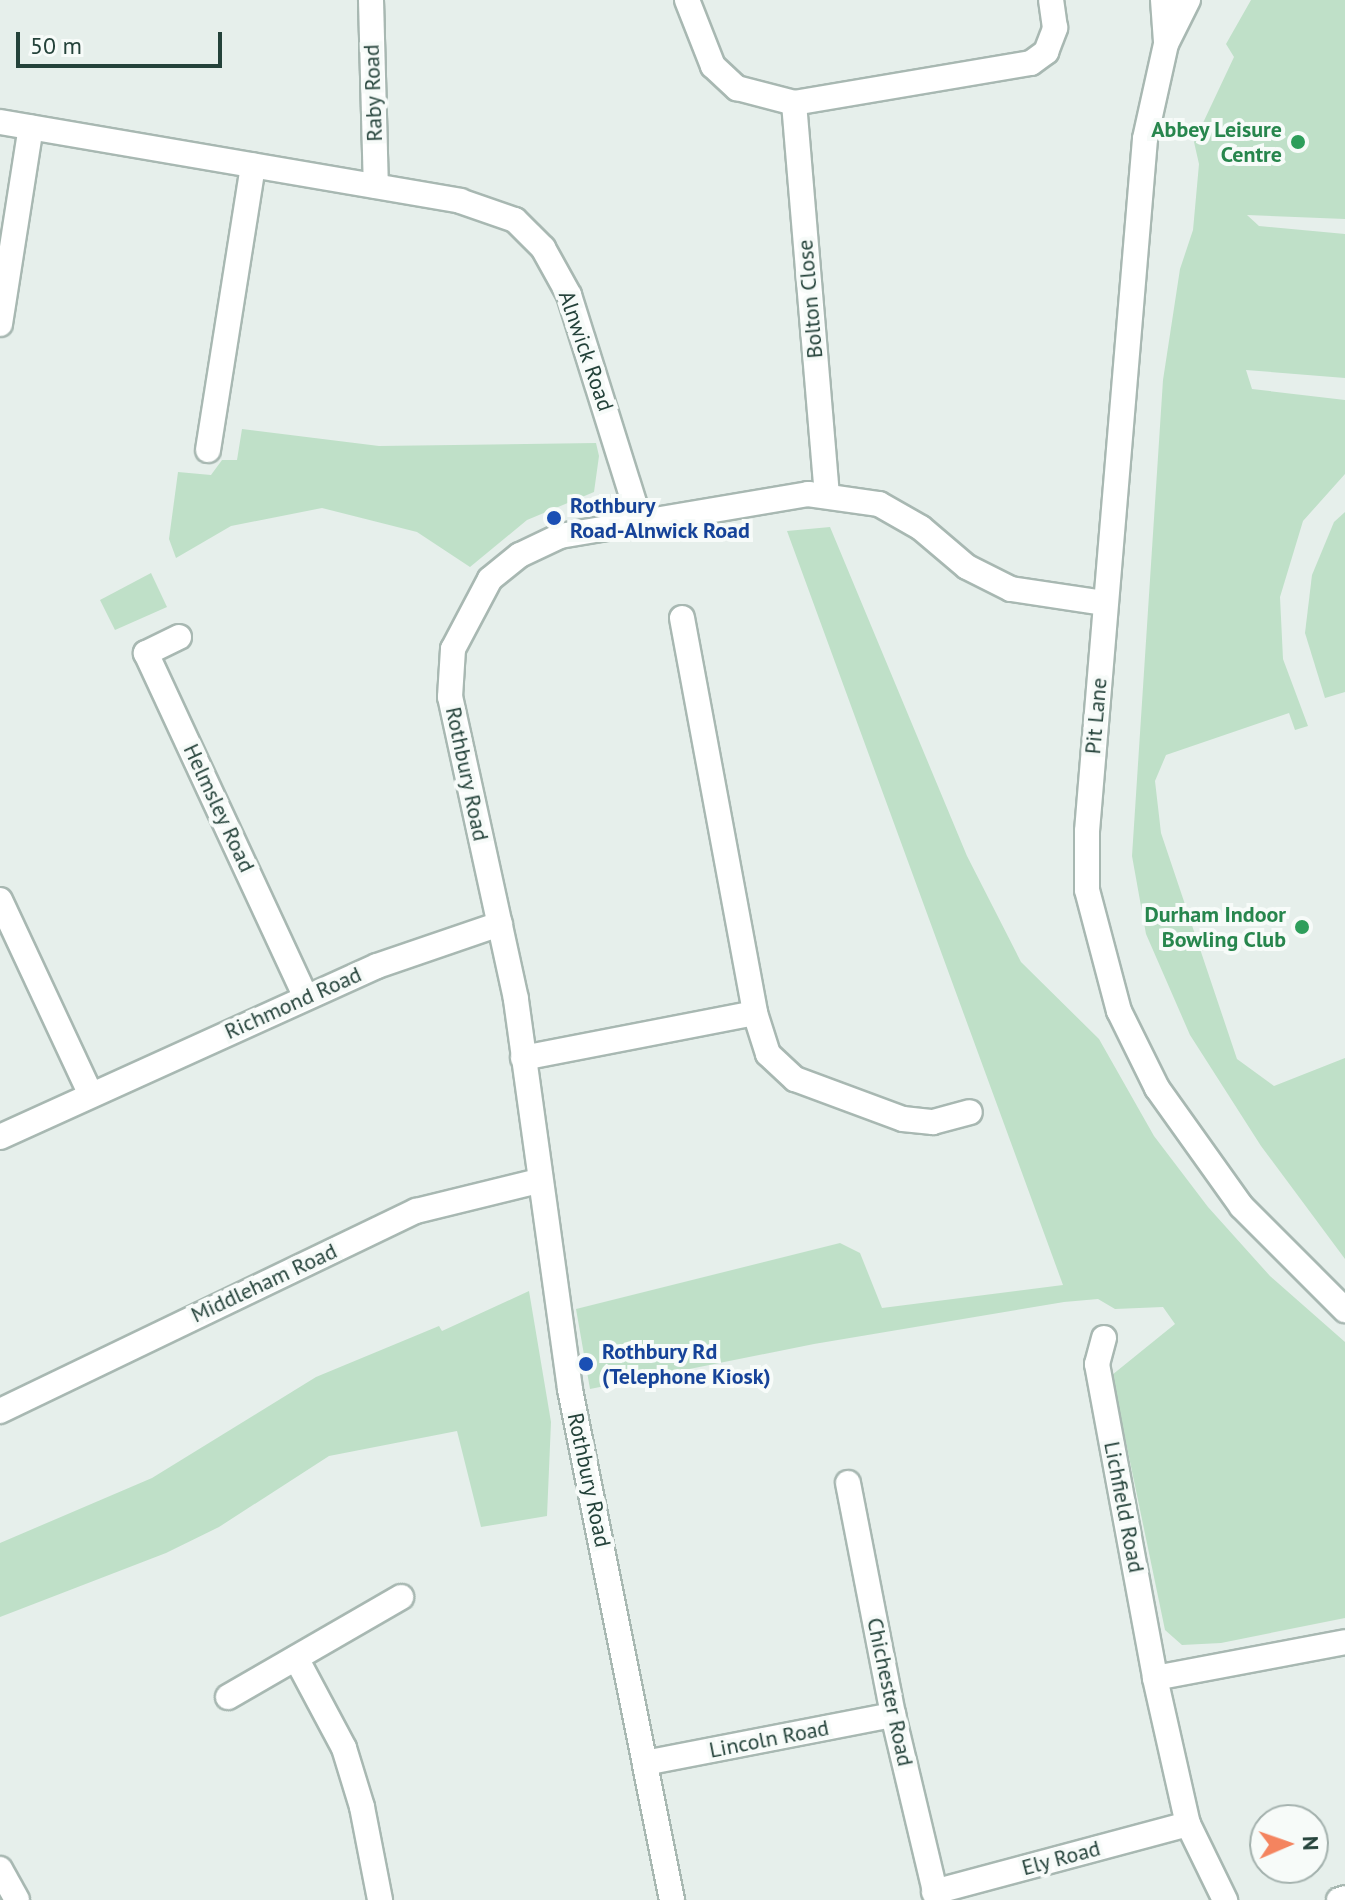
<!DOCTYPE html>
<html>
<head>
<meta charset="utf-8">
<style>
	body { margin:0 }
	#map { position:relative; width:1345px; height:1900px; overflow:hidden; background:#e6efeb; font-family:"PT Sans",sans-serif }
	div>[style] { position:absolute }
	.green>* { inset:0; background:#bfe0c8 }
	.roads { filter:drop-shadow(2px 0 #a8b8b2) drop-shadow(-2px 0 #a8b8b2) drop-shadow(0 2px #a8b8b2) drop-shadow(0 -2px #a8b8b2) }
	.minor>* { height:24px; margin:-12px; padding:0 12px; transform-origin:12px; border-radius:12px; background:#fff }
	.dots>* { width:22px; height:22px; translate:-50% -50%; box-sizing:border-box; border:4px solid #f7fbf9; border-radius:50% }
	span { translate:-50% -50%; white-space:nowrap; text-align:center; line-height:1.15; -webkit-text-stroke:8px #f7fbf9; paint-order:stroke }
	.street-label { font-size:22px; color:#24423a }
	.leisure-label { font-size:22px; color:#27864d; font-weight:700 }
	.right { translate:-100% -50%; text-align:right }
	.transit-label { font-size:22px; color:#164399; font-weight:700 }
	.left { translate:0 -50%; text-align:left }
	.north { position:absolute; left:1249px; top:1804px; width:80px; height:80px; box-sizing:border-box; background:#f7fbf9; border:2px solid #a3b1ad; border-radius:50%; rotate:88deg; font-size:22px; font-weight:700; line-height:32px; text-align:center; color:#24423a }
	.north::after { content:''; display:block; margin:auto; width:28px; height:36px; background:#f4845f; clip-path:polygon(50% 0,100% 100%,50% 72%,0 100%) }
	.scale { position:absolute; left:16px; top:32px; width:206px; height:36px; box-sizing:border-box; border:4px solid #24423a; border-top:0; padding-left:10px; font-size:24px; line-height:28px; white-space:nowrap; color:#24423a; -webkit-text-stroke:6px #f7fbf9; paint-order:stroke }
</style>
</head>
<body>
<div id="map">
	<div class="green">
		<div style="clip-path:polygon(1251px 0,1345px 0,1345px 219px,1247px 215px,1259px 226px,1345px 234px,1345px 378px,1246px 370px,1252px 389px,1345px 400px,1345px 474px,1303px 521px,1280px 597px,1283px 659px,1308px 726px,1295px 730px,1289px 713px,1166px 755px,1155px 781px,1161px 833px,1237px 1059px,1274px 1086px,1345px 1058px,1345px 1259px,1261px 1146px,1190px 1035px,1146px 934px,1132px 856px,1163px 380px,1180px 269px,1193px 230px,1199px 164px,1194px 142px,1234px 57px,1226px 44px)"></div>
		<div style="clip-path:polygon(242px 429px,379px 446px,596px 443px,599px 456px,594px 492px,527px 520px,470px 567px,417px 532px,322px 508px,231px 526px,176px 558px,169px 539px,178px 472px,211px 475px,222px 460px,237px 460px)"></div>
		<div style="clip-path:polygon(1345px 512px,1345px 692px,1325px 698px,1305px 633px,1312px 575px,1334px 522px)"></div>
		<div style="clip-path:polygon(830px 527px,967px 856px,1021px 962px,1099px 1039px,1154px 1136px,1208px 1207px,1270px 1276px,1345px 1342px,1345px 1618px,1221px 1643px,1182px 1645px,1165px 1630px,1112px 1375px,1175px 1324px,1163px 1307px,1115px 1309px,1098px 1299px,1064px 1302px,814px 1344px,590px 1389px,576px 1309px,840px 1243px,860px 1253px,882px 1308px,1063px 1285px,787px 531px)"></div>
		<div style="clip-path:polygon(151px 573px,167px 607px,115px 630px,100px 600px)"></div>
		<div style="clip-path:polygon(529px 1291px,551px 1422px,547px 1516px,481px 1527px,457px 1431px,329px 1456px,219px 1527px,166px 1553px,0 1617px,0 1543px,152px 1478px,316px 1377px,439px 1326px,442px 1331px)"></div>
	</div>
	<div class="roads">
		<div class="minor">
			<div style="left:371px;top:0;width:186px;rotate:88.5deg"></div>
			<div style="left:687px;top:0;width:71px;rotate:68.5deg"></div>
			<div style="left:713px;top:66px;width:33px;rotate:43deg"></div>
			<div style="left:737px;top:88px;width:59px;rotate:14.7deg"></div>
			<div style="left:794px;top:103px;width:240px;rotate:-9.6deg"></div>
			<div style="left:1031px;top:63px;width:19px;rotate:-36deg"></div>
			<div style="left:1046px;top:52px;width:26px;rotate:-69deg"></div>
			<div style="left:1055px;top:28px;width:28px;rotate:-98deg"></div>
			<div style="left:1163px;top:0;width:42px;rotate:85.9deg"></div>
			<div style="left:1188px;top:0;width:49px;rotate:116.6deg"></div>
			<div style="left:1166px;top:44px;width:97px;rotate:102.5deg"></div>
			<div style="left:1145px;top:139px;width:694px;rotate:94.79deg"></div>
			<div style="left:1087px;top:831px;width:59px;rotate:90deg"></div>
			<div style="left:1087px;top:890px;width:125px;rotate:75.2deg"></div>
			<div style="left:1119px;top:1011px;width:86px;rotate:63.7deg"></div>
			<div style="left:1157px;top:1088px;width:146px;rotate:54.5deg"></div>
			<div style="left:1242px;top:1207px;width:146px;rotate:45deg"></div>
			<div style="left:794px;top:103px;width:393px;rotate:85.2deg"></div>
			<div style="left:0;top:122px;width:467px;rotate:9.7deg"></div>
			<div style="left:460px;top:201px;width:58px;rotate:19.1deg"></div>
			<div style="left:515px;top:220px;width:40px;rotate:45deg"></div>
			<div style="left:543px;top:248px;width:54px;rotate:61deg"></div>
			<div style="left:569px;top:295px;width:238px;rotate:72.6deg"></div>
			<div style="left:0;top:324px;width:199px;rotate:-81.1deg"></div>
			<div style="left:208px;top:450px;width:288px;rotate:-81deg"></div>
			<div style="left:682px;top:618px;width:402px;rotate:79.5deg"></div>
			<div style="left:755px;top:1013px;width:43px;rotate:72.4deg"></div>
			<div style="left:768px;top:1054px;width:37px;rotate:43deg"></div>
			<div style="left:795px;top:1079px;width:115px;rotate:20.3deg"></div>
			<div style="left:903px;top:1119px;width:30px;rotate:6deg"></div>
			<div style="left:933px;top:1122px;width:38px;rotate:-15deg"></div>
			<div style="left:179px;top:637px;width:37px;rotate:154deg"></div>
			<div style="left:146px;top:653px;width:379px;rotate:65.1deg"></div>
			<div style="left:0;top:900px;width:213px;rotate:65deg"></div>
			<div style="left:523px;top:1058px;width:236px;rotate:-11deg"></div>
			<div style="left:0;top:1137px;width:414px;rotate:-24.4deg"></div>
			<div style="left:377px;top:966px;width:130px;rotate:-18.9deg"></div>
			<div style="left:1104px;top:1338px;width:27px;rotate:105deg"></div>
			<div style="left:1097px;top:1364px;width:319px;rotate:79.5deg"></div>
			<div style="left:1155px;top:1678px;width:150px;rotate:77.3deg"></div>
			<div style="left:1188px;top:1824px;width:85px;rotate:64deg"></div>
			<div style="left:0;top:1411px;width:462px;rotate:-25.7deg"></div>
			<div style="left:416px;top:1211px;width:126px;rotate:-13.8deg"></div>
			<div style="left:848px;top:1483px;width:236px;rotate:79deg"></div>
			<div style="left:893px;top:1715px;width:190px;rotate:76.6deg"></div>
			<div style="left:296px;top:1658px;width:102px;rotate:61.9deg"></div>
			<div style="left:344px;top:1748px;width:62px;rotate:73deg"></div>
			<div style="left:362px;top:1807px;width:95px;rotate:79deg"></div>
			<div style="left:1155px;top:1678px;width:193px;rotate:-10.7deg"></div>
			<div style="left:228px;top:1697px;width:200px;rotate:-30deg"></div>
			<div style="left:645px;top:1763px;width:253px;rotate:-11deg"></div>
			<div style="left:0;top:1869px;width:35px;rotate:61deg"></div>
			<div style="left:934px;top:1892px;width:263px;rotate:-15deg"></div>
			<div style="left:672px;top:1900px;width:521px;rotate:-101.29deg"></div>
			<div style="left:570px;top:1389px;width:394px;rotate:-97.9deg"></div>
			<div style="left:516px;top:999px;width:309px;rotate:-102.3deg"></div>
			<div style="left:450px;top:697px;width:48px;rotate:-86.4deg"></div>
			<div style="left:453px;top:649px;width:79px;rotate:-62.1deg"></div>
			<div style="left:490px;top:579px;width:38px;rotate:-39deg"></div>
			<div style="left:520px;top:555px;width:44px;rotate:-25.4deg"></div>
			<div style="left:560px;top:536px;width:252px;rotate:-9.6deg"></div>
			<div style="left:808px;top:494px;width:72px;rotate:8deg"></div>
			<div style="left:879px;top:504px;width:48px;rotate:29.7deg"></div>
			<div style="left:921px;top:528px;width:60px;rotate:40.3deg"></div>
			<div style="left:967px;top:567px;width:49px;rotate:26.6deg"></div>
			<div style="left:1011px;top:589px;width:95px;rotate:8.5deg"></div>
			<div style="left:1339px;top:1900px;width:6px;rotate:-18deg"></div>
		</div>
	</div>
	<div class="dots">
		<div style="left:1298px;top:142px;background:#2e9e5b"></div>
		<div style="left:554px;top:518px;background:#1a4fb4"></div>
		<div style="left:1302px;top:927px;background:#2e9e5b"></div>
		<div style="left:586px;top:1364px;background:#1a4fb4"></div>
	</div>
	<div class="street-label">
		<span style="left:373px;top:93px;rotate:-92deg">Raby Road</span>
		<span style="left:810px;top:299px;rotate:-95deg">Bolton Close</span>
		<span style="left:586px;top:351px;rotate:71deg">Alnwick Road</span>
		<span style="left:1096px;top:716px;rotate:-85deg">Pit Lane</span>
		<span style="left:467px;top:774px;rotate:78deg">Rothbury Road</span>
		<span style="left:219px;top:808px;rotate:65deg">Helmsley Road</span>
		<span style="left:293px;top:1003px;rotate:-24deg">Richmond Road</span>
		<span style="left:264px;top:1283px;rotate:-25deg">Middleham Road</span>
		<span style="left:589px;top:1480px;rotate:78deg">Rothbury Road</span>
		<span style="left:1124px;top:1507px;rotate:79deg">Lichfield Road</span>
		<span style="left:890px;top:1692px;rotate:78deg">Chichester Road</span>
		<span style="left:769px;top:1739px;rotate:-11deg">Lincoln Road</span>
		<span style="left:1061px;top:1858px;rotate:-15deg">Ely Road</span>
	</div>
	<div class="leisure-label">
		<span class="right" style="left:1282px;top:142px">Abbey Leisure<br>Centre</span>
		<span class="right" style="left:1286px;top:927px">Durham Indoor<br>Bowling Club</span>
	</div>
	<div class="transit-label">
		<span class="left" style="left:570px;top:518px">Rothbury<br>Road-Alnwick Road</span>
		<span class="left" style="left:602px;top:1364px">Rothbury Rd<br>(Telephone Kiosk)</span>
	</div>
	<div class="north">N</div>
	<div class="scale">50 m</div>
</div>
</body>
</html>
